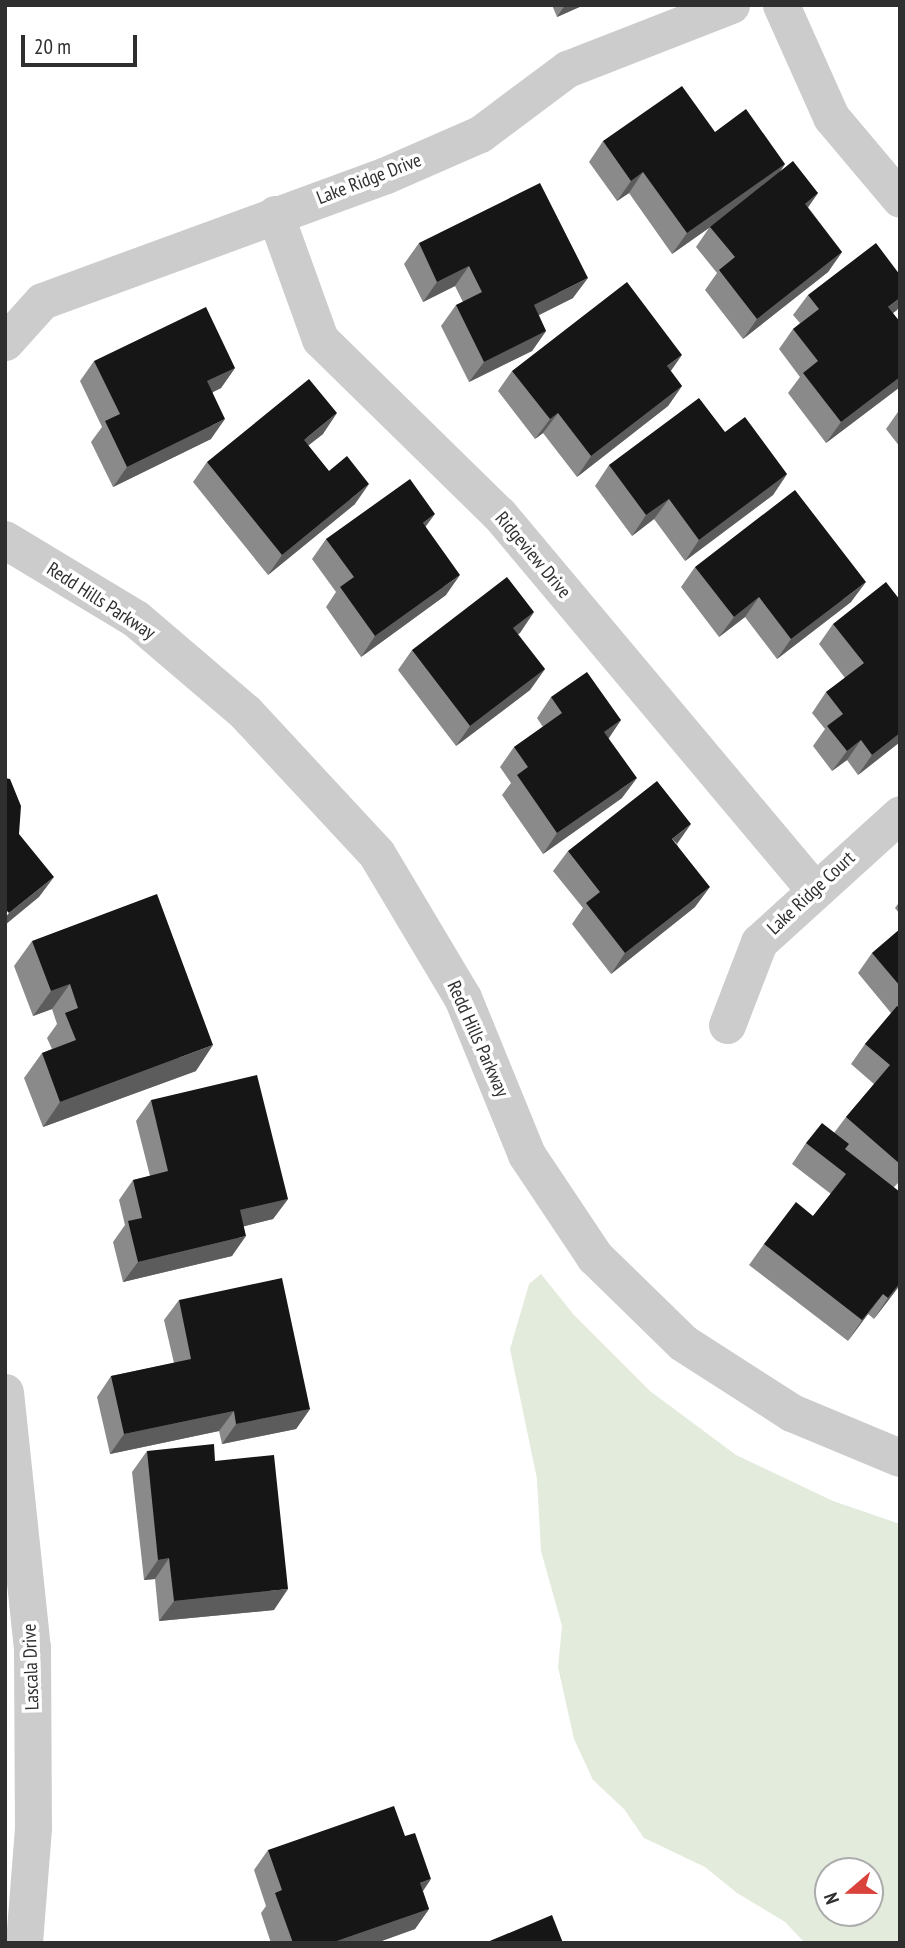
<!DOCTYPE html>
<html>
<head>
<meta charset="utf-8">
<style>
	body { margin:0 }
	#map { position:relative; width:905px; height:1948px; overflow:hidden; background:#fff; font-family:"PT Sans Narrow",sans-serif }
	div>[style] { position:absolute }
	.green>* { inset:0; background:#e3ebdd }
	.minor>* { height:37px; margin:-18.5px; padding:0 18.5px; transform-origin:18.5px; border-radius:18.5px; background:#ccc }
	.tertiary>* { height:38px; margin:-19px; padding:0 19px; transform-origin:19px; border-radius:19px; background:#ccc }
	.wall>* { inset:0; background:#8a8a8a }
	.shaded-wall>* { inset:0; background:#5c5c5c }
	.building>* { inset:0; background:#161616 }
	span { translate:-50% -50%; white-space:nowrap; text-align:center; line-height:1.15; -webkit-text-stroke:7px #fff; paint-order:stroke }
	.street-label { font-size:19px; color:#2f2f2f }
	.frame { position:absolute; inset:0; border:7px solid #2f2f2f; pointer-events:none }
	.north { position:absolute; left:814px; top:1857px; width:70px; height:70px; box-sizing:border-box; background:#fff; border:2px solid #acacac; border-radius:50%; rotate:250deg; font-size:19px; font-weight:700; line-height:28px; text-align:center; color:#2f2f2f }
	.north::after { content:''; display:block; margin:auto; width:24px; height:32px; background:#da433c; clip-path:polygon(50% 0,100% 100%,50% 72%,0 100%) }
	.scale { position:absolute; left:21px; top:35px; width:116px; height:32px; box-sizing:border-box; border:4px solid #2f2f2f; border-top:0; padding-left:9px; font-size:21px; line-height:24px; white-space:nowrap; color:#2f2f2f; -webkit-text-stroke:5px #fff; paint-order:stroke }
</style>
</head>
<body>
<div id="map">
	<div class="green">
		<div style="clip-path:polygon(evenodd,541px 1274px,574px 1315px,650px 1391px,736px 1455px,833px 1501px,900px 1524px,900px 1943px,805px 1943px,785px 1922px,737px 1893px,705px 1867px,644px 1838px,624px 1809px,593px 1780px,574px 1739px,558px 1667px,562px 1626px,541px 1551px,537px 1479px,510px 1349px,529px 1284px,541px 1274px,828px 1871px,870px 1871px,870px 1913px,828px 1913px,828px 1871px)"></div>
	</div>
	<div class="minor">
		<div style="left:781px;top:5px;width:123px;rotate:65.9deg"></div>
		<div style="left:831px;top:117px;width:107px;rotate:49.9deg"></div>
		<div style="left:275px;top:214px;width:133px;rotate:70.2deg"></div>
		<div style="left:320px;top:339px;width:250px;rotate:44.4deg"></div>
		<div style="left:499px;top:514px;width:490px;rotate:50deg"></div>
		<div style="left:5px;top:342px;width:55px;rotate:-47.9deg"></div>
		<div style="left:42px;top:301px;width:366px;rotate:-20.1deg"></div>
		<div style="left:386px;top:175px;width:103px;rotate:-23.6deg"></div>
		<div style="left:480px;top:134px;width:109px;rotate:-36.8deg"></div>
		<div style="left:567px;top:69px;width:176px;rotate:-21.3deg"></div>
		<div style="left:727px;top:1025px;width:89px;rotate:-68.9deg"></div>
		<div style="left:759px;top:942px;width:190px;rotate:-42.2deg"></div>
		<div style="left:5px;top:1392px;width:256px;rotate:84deg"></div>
		<div style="left:32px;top:1647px;width:181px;rotate:89.7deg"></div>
		<div style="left:33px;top:1828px;width:115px;rotate:94.5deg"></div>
	</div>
	<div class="tertiary">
		<div style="left:5px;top:540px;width:153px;rotate:31.1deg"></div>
		<div style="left:136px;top:619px;width:145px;rotate:40.5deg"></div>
		<div style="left:246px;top:713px;width:192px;rotate:47.1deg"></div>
		<div style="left:377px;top:854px;width:168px;rotate:59.2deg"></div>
		<div style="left:463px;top:998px;width:170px;rotate:67.8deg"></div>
		<div style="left:527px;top:1155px;width:123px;rotate:56.3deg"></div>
		<div style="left:595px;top:1257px;width:123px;rotate:44.3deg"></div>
		<div style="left:683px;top:1343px;width:130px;rotate:32.7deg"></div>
		<div style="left:792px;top:1413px;width:117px;rotate:22.6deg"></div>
	</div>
	<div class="wall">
		<div style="clip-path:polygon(552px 5px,584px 5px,557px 17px)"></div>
		<div style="clip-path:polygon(715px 132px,785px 164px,780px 172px,818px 193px,808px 207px,842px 252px,828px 272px,743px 339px,705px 290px,717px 273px,696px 247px,709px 228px,672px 254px,629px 193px,617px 201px,589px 162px,603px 141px)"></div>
		<div style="clip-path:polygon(419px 243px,573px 298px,539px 315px,546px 331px,532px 351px,469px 382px,441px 326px,456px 305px,463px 302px,455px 286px,423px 302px,404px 264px)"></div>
		<div style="clip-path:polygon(808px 295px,897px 310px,893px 313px,900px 322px,900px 387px,826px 443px,788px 393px,800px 377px,779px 349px,793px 329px,800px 323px,793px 315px)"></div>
		<div style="clip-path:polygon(94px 361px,235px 368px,221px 388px,213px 392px,211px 439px,113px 487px,91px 442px,102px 427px,80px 381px)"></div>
		<div style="clip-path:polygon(512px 371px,671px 371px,682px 386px,668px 406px,577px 477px,543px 433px,535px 439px,498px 391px)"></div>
		<div style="clip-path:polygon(900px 409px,900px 447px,886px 429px)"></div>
		<div style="clip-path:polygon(725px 432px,787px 474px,773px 495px,685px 561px,654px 519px,632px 536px,595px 486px,609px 465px)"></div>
		<div style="clip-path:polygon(323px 434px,308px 445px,355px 504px,268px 575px,193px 482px,207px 462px)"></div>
		<div style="clip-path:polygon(426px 527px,446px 595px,361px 657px,326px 607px,336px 592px,312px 559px,326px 539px)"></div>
		<div style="clip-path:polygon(695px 567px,851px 602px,777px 659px,745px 617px,719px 637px,681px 587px)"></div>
		<div style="clip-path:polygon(900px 600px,900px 742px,858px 775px,847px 760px,832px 771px,813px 746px,825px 729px,812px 713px,826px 692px,845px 678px,819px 644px,833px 624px)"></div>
		<div style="clip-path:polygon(534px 612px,518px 634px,545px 669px,530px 690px,456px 746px,398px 670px,412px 650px)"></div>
		<div style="clip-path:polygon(551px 697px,621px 720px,608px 738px,622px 798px,543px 854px,502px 795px,511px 783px,500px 767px,514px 747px,543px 727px,537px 718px)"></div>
		<div style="clip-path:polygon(677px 844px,695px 907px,611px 974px,572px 924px,583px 908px,553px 871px,568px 851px)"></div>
		<div style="clip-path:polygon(900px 901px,900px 914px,895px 908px)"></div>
		<div style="clip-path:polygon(900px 929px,900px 1181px,894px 1187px,900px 1285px,874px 1319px,868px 1314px,848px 1341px,749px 1265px,764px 1244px,813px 1216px,831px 1194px,792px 1164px,806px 1143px,834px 1133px,846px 1117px,874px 1084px,851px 1064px,865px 1044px,891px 1013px,858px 973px,872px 953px)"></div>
		<div style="clip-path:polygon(32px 941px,196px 1071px,43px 1127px,24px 1078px,42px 1053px,52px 1049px,47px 1038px,57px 1024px,52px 1009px,33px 1016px,14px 966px)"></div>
		<div style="clip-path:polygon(151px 1100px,288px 1199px,273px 1219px,244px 1226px,232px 1256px,123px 1282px,113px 1242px,125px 1225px,119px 1200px,133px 1180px,150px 1176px,136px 1121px)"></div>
		<div style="clip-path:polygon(179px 1300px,310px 1409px,296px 1429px,222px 1444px,219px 1431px,110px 1454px,97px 1397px,111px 1376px,174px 1363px,164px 1320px)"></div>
		<div style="clip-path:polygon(147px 1451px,215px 1461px,274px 1610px,159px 1621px,155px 1579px,144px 1580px,132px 1472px)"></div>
		<div style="clip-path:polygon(268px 1850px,423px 1891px,429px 1909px,415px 1929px,376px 1943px,271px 1943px,261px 1913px,266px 1906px,254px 1870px)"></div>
	</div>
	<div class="shaded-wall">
		<div style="clip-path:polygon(565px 5px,584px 5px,557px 17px)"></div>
		<div style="clip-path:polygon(785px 164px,771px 184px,672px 254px,687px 233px)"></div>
		<div style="clip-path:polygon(643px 172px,629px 193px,617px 201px,631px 181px)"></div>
		<div style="clip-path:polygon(818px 193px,804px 213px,805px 204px)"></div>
		<div style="clip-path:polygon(842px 252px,828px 272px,743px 339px,757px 319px)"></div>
		<div style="clip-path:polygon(469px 266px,455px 286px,423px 302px,437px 282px)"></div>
		<div style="clip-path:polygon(588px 278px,573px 298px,519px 325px,534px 305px)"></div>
		<div style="clip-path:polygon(900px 298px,900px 306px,897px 310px,874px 327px,888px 307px)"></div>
		<div style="clip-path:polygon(546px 331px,532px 351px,469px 382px,484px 362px)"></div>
		<div style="clip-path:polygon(682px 355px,668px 375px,667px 366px)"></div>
		<div style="clip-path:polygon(235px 368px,221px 388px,193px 402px,207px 381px)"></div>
		<div style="clip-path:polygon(900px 377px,900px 387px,826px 443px,841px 422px)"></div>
		<div style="clip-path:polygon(682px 386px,668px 406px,577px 477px,591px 456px)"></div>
		<div style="clip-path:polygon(337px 413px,323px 434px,290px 460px,304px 440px)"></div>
		<div style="clip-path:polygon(558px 413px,543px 433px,535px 439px,550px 419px)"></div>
		<div style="clip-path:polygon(225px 419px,211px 439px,113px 487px,127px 467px)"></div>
		<div style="clip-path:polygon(787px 474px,773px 495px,685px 561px,699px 540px)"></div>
		<div style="clip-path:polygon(369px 484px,355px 504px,268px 575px,282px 555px)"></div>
		<div style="clip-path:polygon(669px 499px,654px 519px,632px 536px,646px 515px)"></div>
		<div style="clip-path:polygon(435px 514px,420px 534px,423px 523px)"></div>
		<div style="clip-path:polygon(460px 575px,446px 595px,361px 657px,375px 636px)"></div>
		<div style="clip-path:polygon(866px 582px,851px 602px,777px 659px,791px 639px)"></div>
		<div style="clip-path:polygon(759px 597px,745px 617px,719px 637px,734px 617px)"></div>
		<div style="clip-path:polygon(534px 612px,520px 633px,499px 648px,513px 628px)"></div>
		<div style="clip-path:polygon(545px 669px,530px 690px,456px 746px,470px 726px)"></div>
		<div style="clip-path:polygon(621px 720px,607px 741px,604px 732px)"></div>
		<div style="clip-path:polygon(900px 733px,900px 742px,858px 775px,872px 755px)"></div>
		<div style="clip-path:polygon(861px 740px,847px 760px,832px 771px,847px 751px)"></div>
		<div style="clip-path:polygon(637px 778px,622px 798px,543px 854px,557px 833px)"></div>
		<div style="clip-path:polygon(691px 824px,677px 844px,672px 839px)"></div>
		<div style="clip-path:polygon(54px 877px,39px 897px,5px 925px,5px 918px,9px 913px)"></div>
		<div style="clip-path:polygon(710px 887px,695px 907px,611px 974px,625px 953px)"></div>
		<div style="clip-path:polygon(70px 984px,52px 1009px,33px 1016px,51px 991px)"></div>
		<div style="clip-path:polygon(213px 1045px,196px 1071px,43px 1127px,60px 1102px)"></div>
		<div style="clip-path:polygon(288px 1199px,273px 1219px,226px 1231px,240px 1210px)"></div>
		<div style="clip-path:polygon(246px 1236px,232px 1256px,123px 1282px,138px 1262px)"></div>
		<div style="clip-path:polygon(900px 1283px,900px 1285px,874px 1319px,888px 1298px)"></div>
		<div style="clip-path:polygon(883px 1294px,868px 1314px,848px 1341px,862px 1320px)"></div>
		<div style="clip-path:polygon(310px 1409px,296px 1429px,222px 1444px,236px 1424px)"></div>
		<div style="clip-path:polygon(234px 1411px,219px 1431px,110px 1454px,124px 1434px)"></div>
		<div style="clip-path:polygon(169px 1558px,155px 1579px,144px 1580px,158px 1560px)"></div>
		<div style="clip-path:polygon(288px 1589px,274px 1610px,159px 1621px,174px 1601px)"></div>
		<div style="clip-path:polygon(431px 1879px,417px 1900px,420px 1883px)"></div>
		<div style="clip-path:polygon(429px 1909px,415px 1929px,376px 1943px,331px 1943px)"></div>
	</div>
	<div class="building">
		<div style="clip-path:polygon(682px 86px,715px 132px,746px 109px,785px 164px,687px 233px,643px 172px,631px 181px,603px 141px)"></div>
		<div style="clip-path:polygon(793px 161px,818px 193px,805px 204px,842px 252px,757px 319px,719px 270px,735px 257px,710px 227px)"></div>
		<div style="clip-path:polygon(540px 183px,588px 278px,534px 305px,546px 331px,484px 362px,456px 305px,482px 292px,469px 266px,437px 282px,419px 243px)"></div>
		<div style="clip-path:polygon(876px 243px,900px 275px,900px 298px,888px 307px,900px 322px,900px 377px,841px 422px,803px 373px,818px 361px,793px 329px,819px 309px,808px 295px)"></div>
		<div style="clip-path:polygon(627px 282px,682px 355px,667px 366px,682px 386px,591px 456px,558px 413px,550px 419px,512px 371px)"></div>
		<div style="clip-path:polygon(206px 307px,235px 368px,207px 381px,225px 419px,127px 467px,105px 421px,120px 414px,94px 361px)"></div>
		<div style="clip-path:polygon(309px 379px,337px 413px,304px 440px,329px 471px,347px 456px,369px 484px,282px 555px,207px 462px)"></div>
		<div style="clip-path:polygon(699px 398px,725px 432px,745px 417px,787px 474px,699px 540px,669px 499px,646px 515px,609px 465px)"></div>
		<div style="clip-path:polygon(410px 479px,435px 514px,423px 523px,460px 575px,375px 636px,340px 587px,354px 577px,326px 539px)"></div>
		<div style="clip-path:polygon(795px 490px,866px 582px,791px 639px,759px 597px,734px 617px,695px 567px)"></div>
		<div style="clip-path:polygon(507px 577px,534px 612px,513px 628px,545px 669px,470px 726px,412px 650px)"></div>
		<div style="clip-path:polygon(886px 582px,900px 600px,900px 733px,872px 755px,861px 740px,847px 751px,827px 726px,843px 714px,826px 692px,864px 663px,833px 624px)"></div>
		<div style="clip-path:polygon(587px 672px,621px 720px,604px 732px,637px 778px,557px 833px,517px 775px,528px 767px,514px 747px,562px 713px,551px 697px)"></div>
		<div style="clip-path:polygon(5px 778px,10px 779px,21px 806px,19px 834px,54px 877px,9px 913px,5px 909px)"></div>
		<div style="clip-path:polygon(657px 781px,691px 824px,672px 839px,710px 887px,625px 953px,586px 903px,600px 892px,568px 851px)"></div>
		<div style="clip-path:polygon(157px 894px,213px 1045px,60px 1102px,42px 1053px,76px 1040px,65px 1013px,78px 1008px,70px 984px,51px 991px,32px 941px)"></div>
		<div style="clip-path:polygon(900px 929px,900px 986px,872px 953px)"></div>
		<div style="clip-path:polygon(897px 1006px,900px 1008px,900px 1164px,846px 1117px,890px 1065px,865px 1044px)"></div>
		<div style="clip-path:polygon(257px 1075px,288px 1199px,240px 1210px,246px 1236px,138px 1262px,128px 1221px,142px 1218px,133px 1180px,168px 1171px,151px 1100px)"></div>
		<div style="clip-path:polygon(822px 1123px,849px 1144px,845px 1149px,900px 1192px,900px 1283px,888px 1298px,883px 1294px,862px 1320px,764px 1244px,796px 1202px,813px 1216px,846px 1174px,806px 1143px)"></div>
		<div style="clip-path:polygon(282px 1278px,310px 1409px,236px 1424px,234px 1411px,124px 1434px,111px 1376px,191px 1359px,179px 1300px)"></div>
		<div style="clip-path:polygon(214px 1444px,215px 1461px,274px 1455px,288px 1589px,174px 1601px,169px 1558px,158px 1560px,147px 1451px)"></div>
		<div style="clip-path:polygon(394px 1806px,405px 1836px,415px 1833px,431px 1879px,420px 1883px,429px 1909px,331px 1943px,293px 1943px,275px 1893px,282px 1890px,268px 1850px)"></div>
		<div style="clip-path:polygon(552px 1915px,563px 1943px,485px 1943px)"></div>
	</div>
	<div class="street-label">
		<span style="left:369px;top:179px;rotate:-21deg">Lake Ridge Drive</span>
		<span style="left:533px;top:555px;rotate:50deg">Ridgeview Drive</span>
		<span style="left:101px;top:601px;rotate:33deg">Redd Hills Parkway</span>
		<span style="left:811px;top:893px;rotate:-43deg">Lake Ridge Court</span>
		<span style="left:478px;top:1039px;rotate:66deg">Redd Hills Parkway</span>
		<span style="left:31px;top:1667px;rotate:-92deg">Lascala Drive</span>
	</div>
	<div class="frame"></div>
	<div class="north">N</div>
	<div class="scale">20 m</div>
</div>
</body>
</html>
